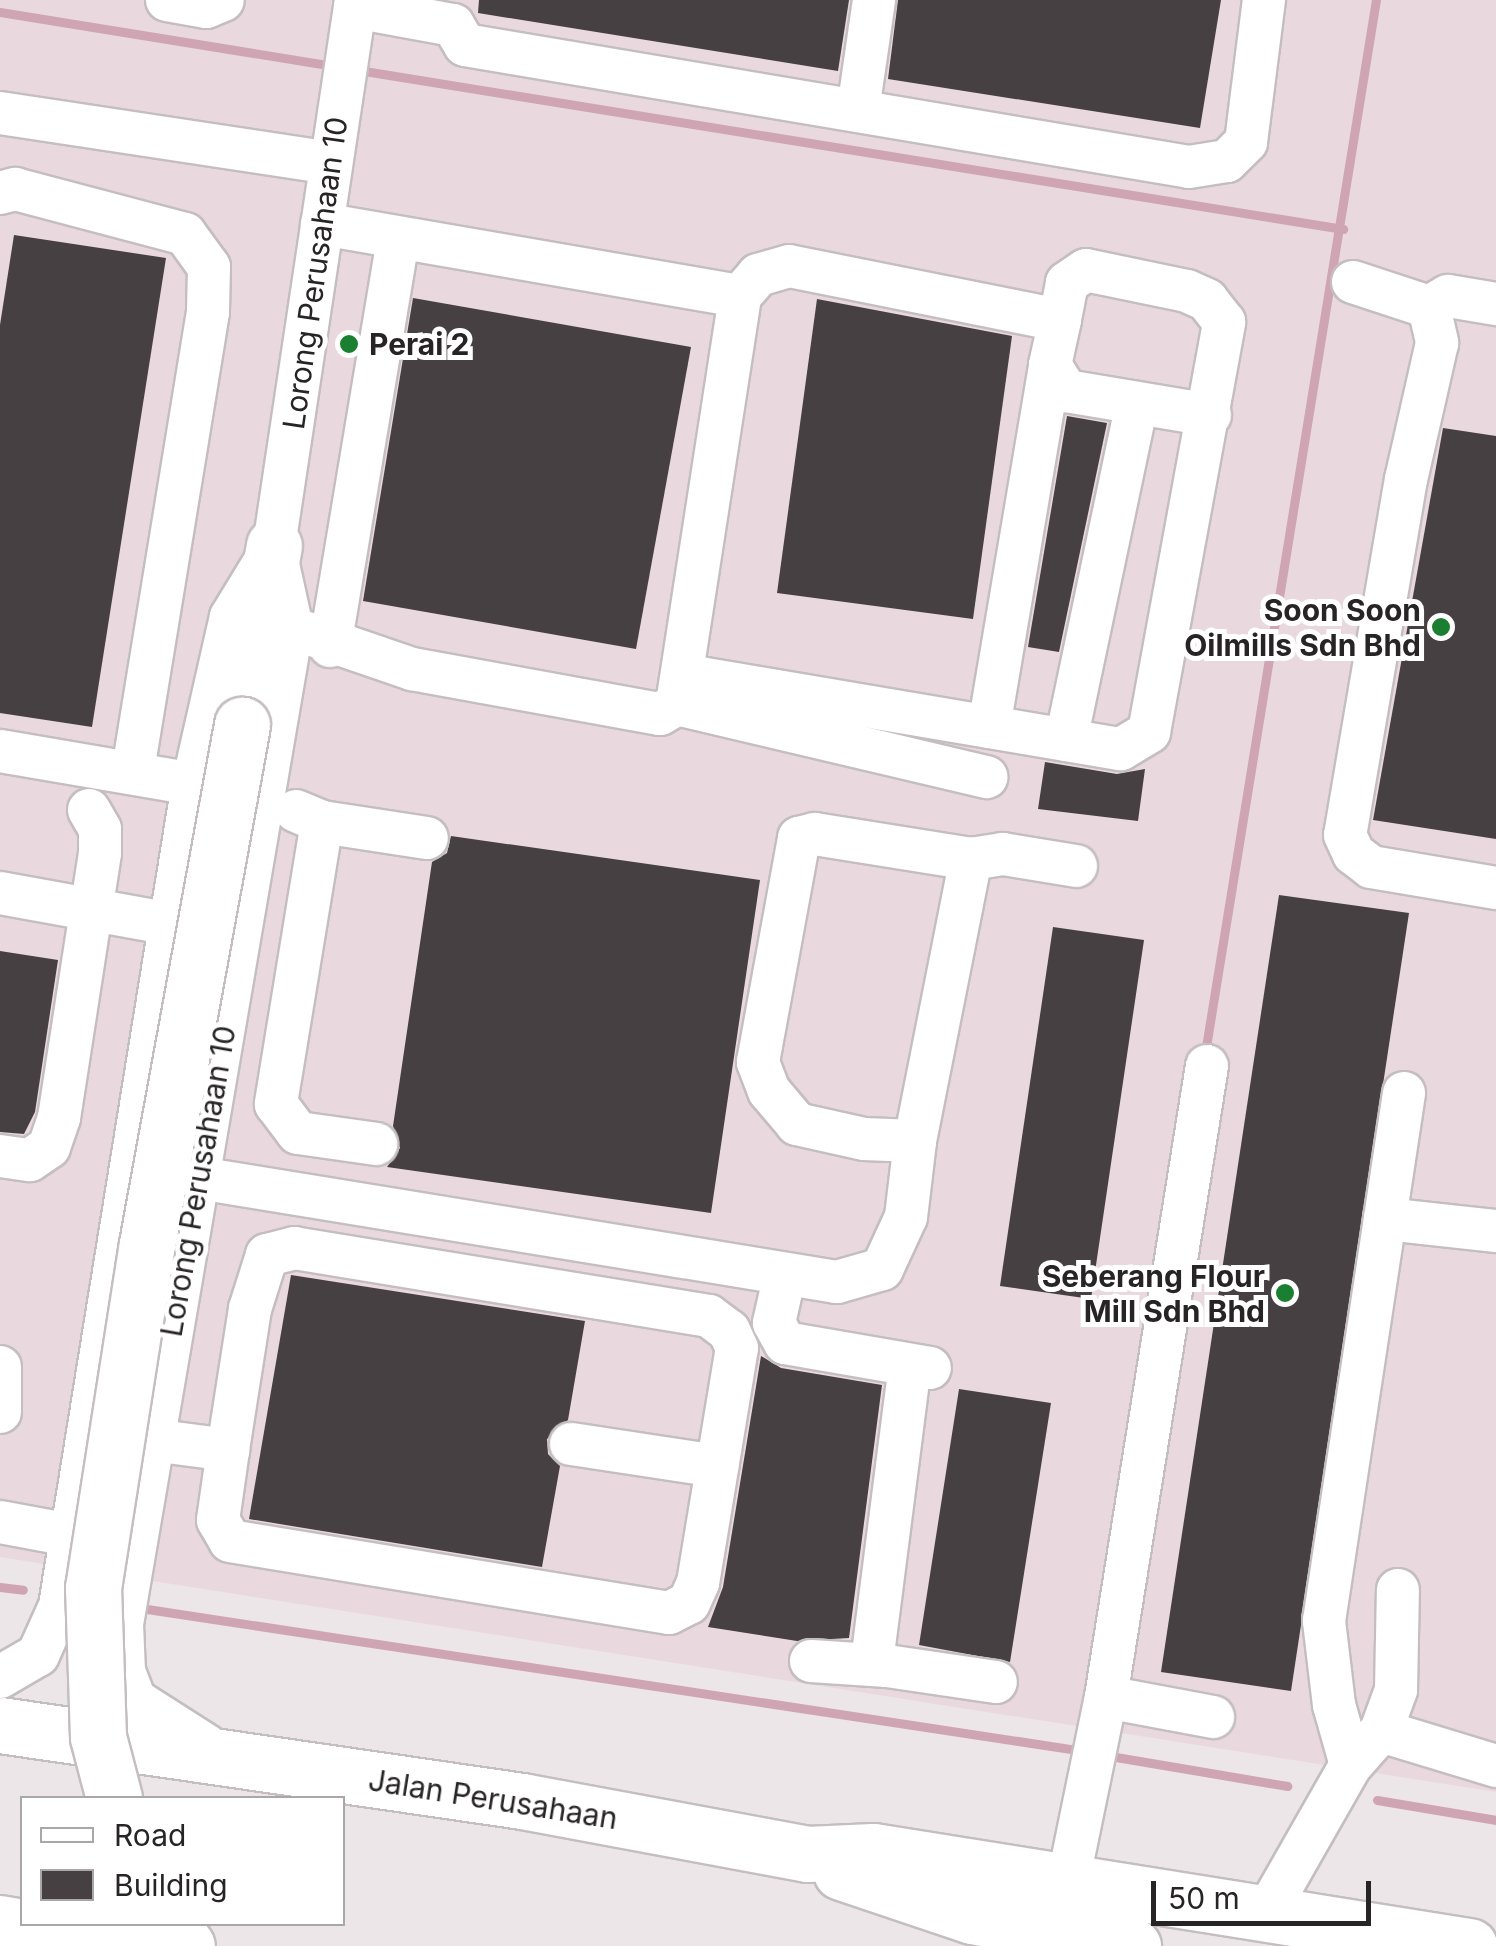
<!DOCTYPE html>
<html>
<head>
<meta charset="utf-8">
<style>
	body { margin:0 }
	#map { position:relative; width:1496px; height:1946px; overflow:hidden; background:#ede6e8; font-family:Inter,sans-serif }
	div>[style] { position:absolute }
	.built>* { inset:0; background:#e9d9de }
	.stream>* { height:9px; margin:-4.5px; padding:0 4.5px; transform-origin:4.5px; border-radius:4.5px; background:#d0a5b3 }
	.building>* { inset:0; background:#464042 }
	.roads { filter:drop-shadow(2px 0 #c5bec0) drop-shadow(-2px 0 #c5bec0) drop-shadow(0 2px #c5bec0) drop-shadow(0 -2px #c5bec0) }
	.minor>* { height:42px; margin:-21px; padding:0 21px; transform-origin:21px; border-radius:21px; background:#fff }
	.major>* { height:55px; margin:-27.5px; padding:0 27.5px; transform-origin:27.5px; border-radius:27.5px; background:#fff }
	.highway>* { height:55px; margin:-27.5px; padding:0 27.5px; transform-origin:27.5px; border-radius:27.5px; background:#fff }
	.bridges { filter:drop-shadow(2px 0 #c5bec0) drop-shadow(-2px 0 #c5bec0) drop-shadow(0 2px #c5bec0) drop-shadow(0 -2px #c5bec0) }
	.highway-bridge>* { height:55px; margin:-27.5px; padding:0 27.5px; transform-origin:27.5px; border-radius:27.5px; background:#fff }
	.dots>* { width:28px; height:28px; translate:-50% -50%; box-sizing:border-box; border:5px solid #fff; border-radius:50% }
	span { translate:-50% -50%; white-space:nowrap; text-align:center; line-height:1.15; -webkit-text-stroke:10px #fff; paint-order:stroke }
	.street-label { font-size:30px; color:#272425 }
	.poi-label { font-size:30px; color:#272425; font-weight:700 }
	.left { translate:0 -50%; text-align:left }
	.right { translate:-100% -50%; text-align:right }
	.legend { position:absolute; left:20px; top:1796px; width:325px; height:130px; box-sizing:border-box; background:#fff; border:2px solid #a9a7a8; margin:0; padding:12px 18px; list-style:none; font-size:30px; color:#272425 }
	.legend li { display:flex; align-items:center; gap:20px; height:50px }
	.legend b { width:50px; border:2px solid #a9a7a8 }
	.scale { position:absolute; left:1151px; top:1881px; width:220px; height:45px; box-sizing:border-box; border:5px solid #272425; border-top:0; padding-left:12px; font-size:30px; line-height:35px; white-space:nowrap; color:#272425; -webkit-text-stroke:8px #fff; paint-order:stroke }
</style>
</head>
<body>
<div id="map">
	<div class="built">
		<div style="clip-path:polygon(0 0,1496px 0,1496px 1792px,0 1557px)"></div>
	</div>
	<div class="stream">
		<div style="left:0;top:12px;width:337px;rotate:9.2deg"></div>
		<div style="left:358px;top:70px;width:998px;rotate:9.17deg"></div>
		<div style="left:1205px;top:1053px;width:1067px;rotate:-80.78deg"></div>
		<div style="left:0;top:1587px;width:23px;rotate:7deg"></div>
		<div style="left:147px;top:1609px;width:948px;rotate:8.62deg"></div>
		<div style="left:1104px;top:1755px;width:186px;rotate:9.6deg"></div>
		<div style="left:1377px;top:1800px;width:121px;rotate:9.5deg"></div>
	</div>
	<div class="building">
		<div style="clip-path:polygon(479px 0,849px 0,838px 71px,478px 13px)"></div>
		<div style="clip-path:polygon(898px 0,1221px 0,1200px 128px,888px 79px)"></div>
		<div style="clip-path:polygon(14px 235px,166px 258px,92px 727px,0 713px,0 325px)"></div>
		<div style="clip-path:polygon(413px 298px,691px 347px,636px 649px,363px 601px)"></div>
		<div style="clip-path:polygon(817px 299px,1012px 336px,973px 619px,777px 593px)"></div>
		<div style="clip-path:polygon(1067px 416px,1107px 423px,1059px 652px,1028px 647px)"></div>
		<div style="clip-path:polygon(1443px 428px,1496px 436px,1496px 839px,1373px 820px)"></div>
		<div style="clip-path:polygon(1045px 762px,1117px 774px,1145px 769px,1138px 821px,1038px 809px)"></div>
		<div style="clip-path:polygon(451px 836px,760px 880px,711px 1213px,387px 1167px,400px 1148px,393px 1126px,432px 862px,447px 853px)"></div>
		<div style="clip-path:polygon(1279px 895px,1409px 913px,1291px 1691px,1161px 1672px)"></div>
		<div style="clip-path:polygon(1053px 927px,1144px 940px,1091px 1299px,1000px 1286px)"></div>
		<div style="clip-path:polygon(0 951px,58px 960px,35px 1112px,24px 1134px,0 1132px)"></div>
		<div style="clip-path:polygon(291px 1275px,585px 1321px,568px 1420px,547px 1439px,548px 1454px,560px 1466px,542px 1567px,249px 1519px)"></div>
		<div style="clip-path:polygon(761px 1356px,781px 1368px,882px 1385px,849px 1638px,797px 1641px,708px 1627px,723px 1587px)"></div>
		<div style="clip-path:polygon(959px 1389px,1051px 1403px,1010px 1662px,919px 1645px)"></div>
	</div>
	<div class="roads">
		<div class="minor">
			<div style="left:167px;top:0;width:40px;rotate:10deg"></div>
			<div style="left:206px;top:7px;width:18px;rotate:-22deg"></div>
			<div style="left:355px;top:7px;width:100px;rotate:10.4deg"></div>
			<div style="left:453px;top:25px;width:23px;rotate:59deg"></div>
			<div style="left:465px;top:45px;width:734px;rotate:9.56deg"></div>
			<div style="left:1189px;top:167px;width:38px;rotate:-9deg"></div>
			<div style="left:1227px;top:161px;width:27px;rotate:-45deg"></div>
			<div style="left:1246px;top:142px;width:143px;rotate:-82.8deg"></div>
			<div style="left:858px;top:110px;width:111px;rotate:-81.7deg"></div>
			<div style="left:0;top:113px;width:335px;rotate:8.6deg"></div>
			<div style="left:0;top:193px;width:16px;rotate:-15deg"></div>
			<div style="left:15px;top:189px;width:176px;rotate:14.8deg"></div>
			<div style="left:185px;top:234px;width:41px;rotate:54deg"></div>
			<div style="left:209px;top:267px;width:45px;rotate:91.3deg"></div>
			<div style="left:208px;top:312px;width:466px;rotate:99.3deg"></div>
			<div style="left:322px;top:224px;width:424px;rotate:9.8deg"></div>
			<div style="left:1353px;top:282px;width:80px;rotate:18.2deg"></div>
			<div style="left:1429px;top:307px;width:37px;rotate:77deg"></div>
			<div style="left:1437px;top:343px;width:139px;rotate:102.8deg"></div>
			<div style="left:1406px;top:479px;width:361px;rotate:99.7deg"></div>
			<div style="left:1345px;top:835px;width:21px;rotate:65deg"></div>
			<div style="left:1354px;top:854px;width:21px;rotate:37deg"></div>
			<div style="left:1371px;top:867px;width:127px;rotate:9.5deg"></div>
			<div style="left:1429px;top:307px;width:22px;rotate:-30deg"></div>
			<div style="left:1448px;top:296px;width:49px;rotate:9.5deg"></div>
			<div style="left:292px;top:628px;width:127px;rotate:18.9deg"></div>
			<div style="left:412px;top:669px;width:252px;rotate:10.3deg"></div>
			<div style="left:660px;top:714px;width:20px;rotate:-30deg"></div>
			<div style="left:677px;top:704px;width:413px;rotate:-81.2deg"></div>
			<div style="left:740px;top:296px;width:28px;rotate:-49deg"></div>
			<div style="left:758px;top:275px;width:32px;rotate:-16deg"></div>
			<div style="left:789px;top:266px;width:276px;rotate:11.3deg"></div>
			<div style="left:1060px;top:320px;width:46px;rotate:102.5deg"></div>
			<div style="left:1050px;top:365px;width:31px;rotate:58deg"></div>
			<div style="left:1066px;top:391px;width:146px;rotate:9.5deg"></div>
			<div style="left:330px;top:646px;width:413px;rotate:-80.5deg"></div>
			<div style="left:682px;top:675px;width:445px;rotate:9.6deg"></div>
			<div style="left:1121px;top:749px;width:33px;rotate:-31deg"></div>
			<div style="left:1149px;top:732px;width:417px;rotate:-79.6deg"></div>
			<div style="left:1224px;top:322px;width:28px;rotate:-128deg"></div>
			<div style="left:1207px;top:300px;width:22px;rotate:-156deg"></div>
			<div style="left:1187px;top:291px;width:103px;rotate:-168.3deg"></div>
			<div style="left:1086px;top:270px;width:23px;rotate:146deg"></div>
			<div style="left:1067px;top:283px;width:38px;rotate:101deg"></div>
			<div style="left:677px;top:704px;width:318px;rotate:13.3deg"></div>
			<div style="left:989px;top:727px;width:367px;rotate:-80.4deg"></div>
			<div style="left:1066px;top:740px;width:344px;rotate:-78.1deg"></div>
			<div style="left:0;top:751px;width:196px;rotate:9.7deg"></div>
			<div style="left:296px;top:811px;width:28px;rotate:23deg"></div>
			<div style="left:322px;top:822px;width:106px;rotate:8.7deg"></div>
			<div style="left:322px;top:822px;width:286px;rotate:99.3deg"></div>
			<div style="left:276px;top:1104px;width:36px;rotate:53deg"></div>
			<div style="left:298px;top:1133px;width:79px;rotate:8deg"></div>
			<div style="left:0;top:893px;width:173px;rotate:10.3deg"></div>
			<div style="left:915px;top:1141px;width:288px;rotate:-78.8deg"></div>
			<div style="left:971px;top:859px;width:32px;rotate:-9deg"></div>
			<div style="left:1003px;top:854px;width:74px;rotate:9.3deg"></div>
			<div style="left:0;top:1156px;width:30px;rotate:8deg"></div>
			<div style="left:30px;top:1160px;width:23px;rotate:-34deg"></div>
			<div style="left:49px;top:1147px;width:31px;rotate:-71deg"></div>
			<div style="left:59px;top:1118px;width:268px;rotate:-81.2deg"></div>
			<div style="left:100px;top:853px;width:24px;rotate:-90deg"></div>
			<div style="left:100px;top:829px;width:22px;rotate:-120deg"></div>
			<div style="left:199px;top:1178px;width:646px;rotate:9.26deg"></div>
			<div style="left:837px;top:1282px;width:47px;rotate:-16.1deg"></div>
			<div style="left:882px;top:1269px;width:57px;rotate:-65.2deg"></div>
			<div style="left:906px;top:1217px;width:77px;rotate:-83.2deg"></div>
			<div style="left:915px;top:1141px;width:51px;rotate:-177.8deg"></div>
			<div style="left:864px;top:1139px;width:69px;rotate:-167.4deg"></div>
			<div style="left:797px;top:1124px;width:43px;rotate:-130.3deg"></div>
			<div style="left:769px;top:1091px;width:31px;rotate:-111deg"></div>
			<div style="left:758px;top:1062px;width:228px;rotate:-79.6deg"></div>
			<div style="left:799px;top:838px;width:16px;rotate:-14deg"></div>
			<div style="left:815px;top:834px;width:158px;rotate:9.1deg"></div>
			<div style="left:1385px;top:1219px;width:112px;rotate:6.2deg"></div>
			<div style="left:785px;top:1274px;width:50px;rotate:102.7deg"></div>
			<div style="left:774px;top:1323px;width:23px;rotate:61deg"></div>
			<div style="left:785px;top:1343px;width:147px;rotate:9.8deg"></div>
			<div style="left:910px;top:1365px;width:292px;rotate:97.3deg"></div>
			<div style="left:873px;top:1655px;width:18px;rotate:38deg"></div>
			<div style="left:887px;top:1666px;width:110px;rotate:8.4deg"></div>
			<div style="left:0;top:1367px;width:45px;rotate:90deg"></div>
			<div style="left:152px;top:1440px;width:77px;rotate:7.5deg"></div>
			<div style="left:228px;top:1450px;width:71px;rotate:98.1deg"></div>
			<div style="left:218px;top:1520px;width:24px;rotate:60deg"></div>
			<div style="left:230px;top:1541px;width:445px;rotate:9.3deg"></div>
			<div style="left:669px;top:1613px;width:22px;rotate:-27deg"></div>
			<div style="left:689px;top:1603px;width:22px;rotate:-66deg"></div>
			<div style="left:698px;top:1583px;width:238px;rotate:-80.6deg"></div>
			<div style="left:737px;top:1348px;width:19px;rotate:-115deg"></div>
			<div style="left:729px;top:1331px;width:25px;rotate:-143deg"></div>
			<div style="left:709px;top:1316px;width:420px;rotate:-170.7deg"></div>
			<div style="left:295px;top:1248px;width:29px;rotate:166deg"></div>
			<div style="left:267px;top:1255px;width:57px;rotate:107.5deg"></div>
			<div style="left:250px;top:1309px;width:143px;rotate:98.9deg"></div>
			<div style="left:571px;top:1444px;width:148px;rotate:8.6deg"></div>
			<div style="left:0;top:1522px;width:71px;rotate:10.5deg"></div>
			<div style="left:811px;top:1661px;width:76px;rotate:3.8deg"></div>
			<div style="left:0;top:1677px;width:44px;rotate:-30.1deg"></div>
			<div style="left:38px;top:1655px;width:54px;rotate:-65.8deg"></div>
			<div style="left:60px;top:1606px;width:833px;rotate:-80.81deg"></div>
			<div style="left:193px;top:784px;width:171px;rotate:-77.2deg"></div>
			<div style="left:231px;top:617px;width:63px;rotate:-58.6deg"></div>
			<div style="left:1106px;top:1697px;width:109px;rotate:10.6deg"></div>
			<div style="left:1381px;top:1731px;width:44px;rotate:-69.9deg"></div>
			<div style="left:1396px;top:1690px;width:100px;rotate:-88.9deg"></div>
			<div style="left:207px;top:1746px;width:85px;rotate:-147.4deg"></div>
			<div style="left:135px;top:1700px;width:30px;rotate:-111deg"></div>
			<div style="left:124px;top:1672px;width:48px;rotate:-92.4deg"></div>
			<div style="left:122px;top:1624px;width:1010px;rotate:-80.31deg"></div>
			<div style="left:292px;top:628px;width:84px;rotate:-102.4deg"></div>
			<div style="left:274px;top:546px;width:552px;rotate:-81.46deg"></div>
			<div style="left:1351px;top:1765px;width:62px;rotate:-105.8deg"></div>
			<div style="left:1334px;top:1705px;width:85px;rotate:-96.8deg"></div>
			<div style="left:1324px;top:1621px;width:534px;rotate:-81.38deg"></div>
			<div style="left:1068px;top:1882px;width:189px;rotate:-78.4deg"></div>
			<div style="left:1106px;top:1697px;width:639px;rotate:-80.91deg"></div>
			<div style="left:1267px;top:1912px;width:169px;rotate:-60.3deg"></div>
			<div style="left:1351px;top:1765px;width:45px;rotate:-48.6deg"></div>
			<div style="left:1381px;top:1731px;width:120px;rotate:16.9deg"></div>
		</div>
		<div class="major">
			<div style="left:0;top:1725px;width:528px;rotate:8.28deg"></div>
			<div style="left:522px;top:1801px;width:290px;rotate:10.5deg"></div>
			<div style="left:807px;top:1854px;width:66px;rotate:-2.6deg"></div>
			<div style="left:873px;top:1851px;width:604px;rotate:9.06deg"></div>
			<div style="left:841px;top:1872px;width:138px;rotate:18.6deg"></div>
			<div style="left:972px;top:1916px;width:164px;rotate:10.6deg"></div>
		</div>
		<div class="highway">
			<div style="left:242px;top:725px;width:182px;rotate:-79.9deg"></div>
			<div style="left:0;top:1923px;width:136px;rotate:9.7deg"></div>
			<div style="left:171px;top:1924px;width:27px;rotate:54deg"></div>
		</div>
	</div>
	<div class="bridges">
		<div class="highway-bridge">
			<div style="left:114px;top:1798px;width:63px;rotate:-104.7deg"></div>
			<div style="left:98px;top:1737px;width:149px;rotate:-91.9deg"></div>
			<div style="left:93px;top:1588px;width:348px;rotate:-81.1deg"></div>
			<div style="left:147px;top:1244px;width:528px;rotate:-79.63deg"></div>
		</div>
	</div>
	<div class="dots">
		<div style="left:349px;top:344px;background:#1b7f32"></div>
		<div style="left:1441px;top:627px;background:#1b7f32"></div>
		<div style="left:1285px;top:1293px;background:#1b7f32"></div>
	</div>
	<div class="street-label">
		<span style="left:315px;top:273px;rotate:-82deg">Lorong Perusahaan 10</span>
		<span style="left:198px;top:1181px;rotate:-80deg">Lorong Perusahaan 10</span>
		<span style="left:493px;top:1799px;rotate:9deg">Jalan Perusahaan</span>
	</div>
	<div class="poi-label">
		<span class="left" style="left:369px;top:344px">Perai 2</span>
		<span class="right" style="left:1421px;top:627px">Soon Soon<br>Oilmills Sdn Bhd</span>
		<span class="right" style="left:1265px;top:1293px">Seberang Flour<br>Mill Sdn Bhd</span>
	</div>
	<ul class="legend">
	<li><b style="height:12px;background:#fff"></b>Road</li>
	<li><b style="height:28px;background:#464042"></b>Building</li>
	</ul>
	<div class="scale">50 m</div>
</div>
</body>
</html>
